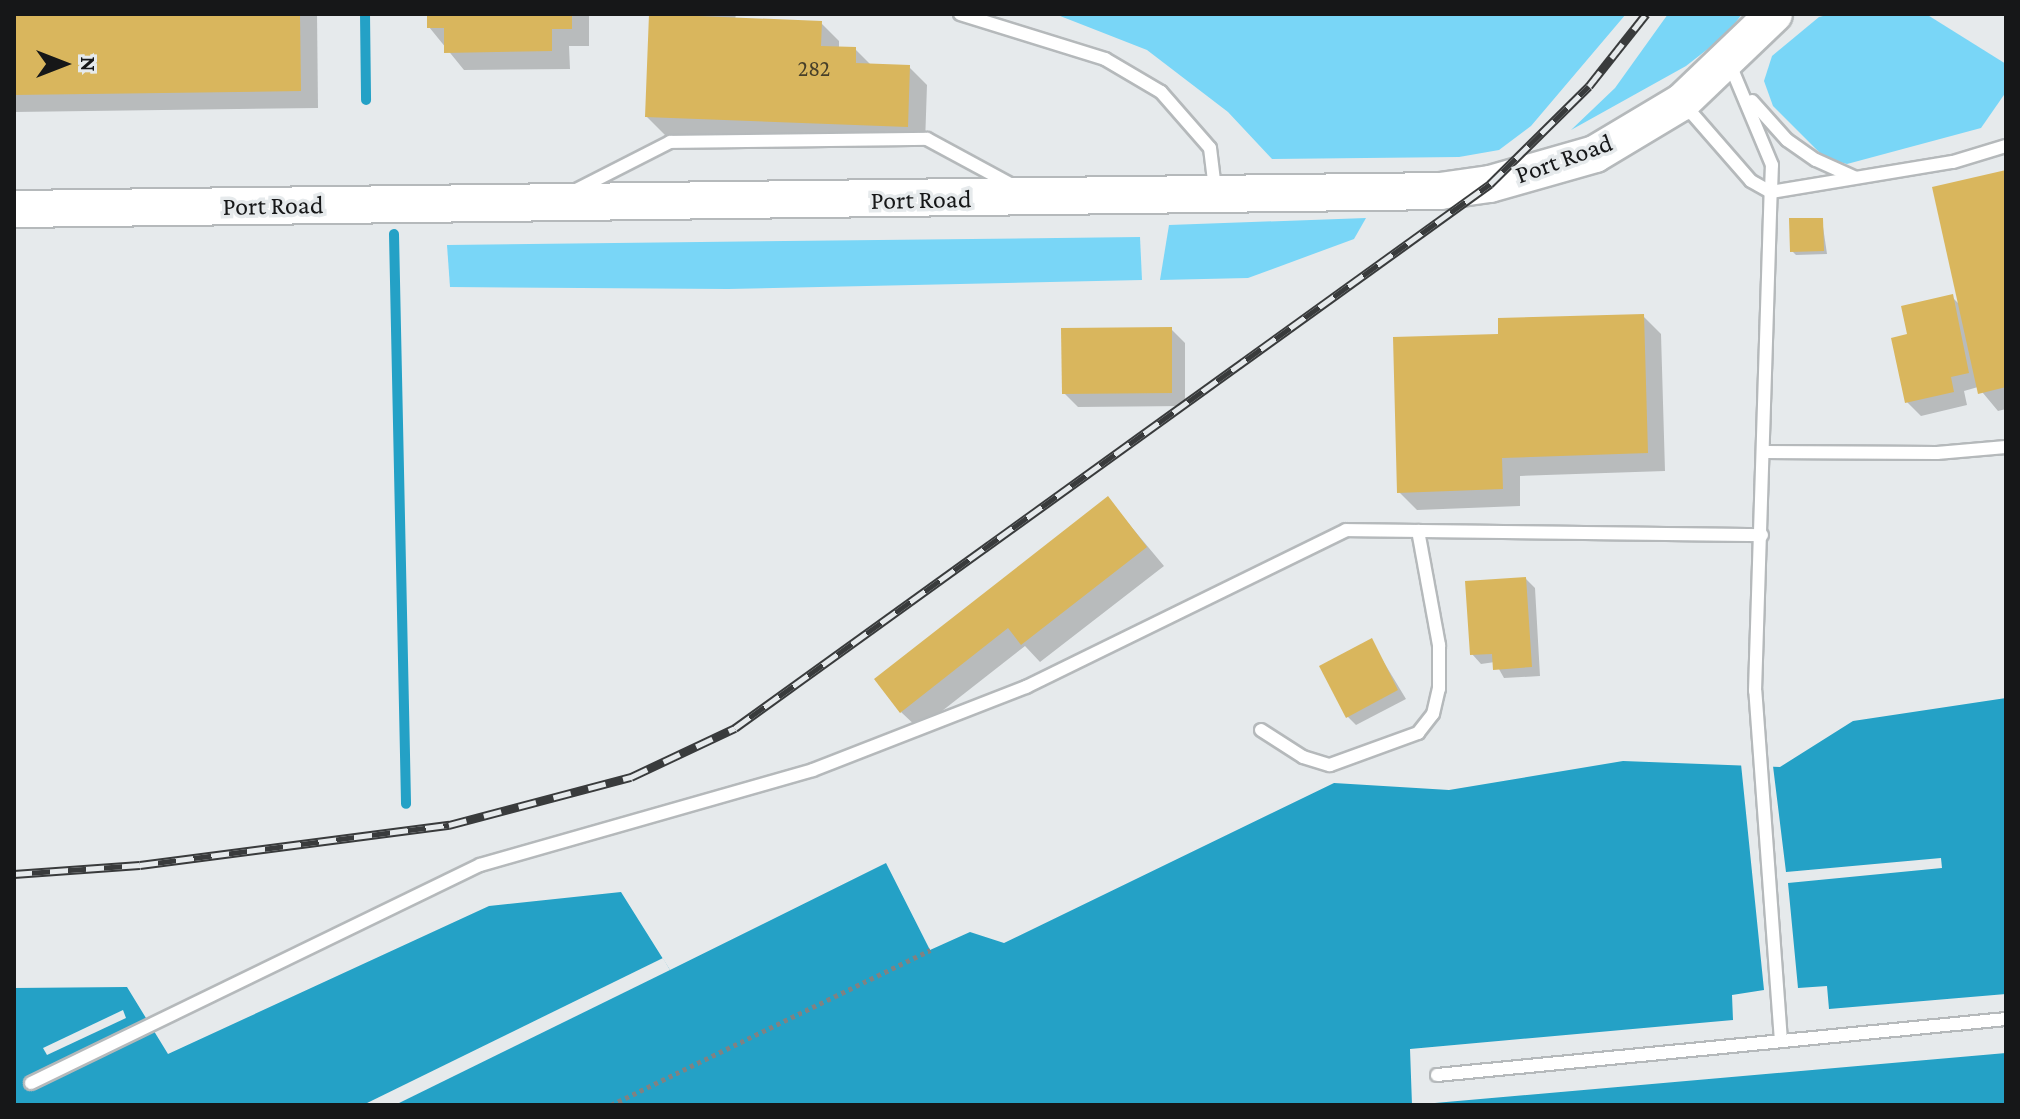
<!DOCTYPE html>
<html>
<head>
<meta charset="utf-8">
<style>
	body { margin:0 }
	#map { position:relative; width:2020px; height:1119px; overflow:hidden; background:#e6eaec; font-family:"Crimson Pro",serif }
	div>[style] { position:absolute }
	.green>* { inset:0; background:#79d6f7 }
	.water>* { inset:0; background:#24a1c6 }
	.pier>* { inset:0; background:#e6eaec }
	.shadow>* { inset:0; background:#0003 }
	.stream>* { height:10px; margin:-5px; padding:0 5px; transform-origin:5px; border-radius:5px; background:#24a1c6 }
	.building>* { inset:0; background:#d9b65d }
	.path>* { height:5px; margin-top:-2.5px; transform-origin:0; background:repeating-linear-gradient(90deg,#7f8283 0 4px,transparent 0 8px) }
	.roads { filter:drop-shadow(2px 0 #b5b9bb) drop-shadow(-2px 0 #b5b9bb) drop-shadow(0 2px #b5b9bb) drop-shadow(0 -2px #b5b9bb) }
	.service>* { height:12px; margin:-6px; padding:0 6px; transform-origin:6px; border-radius:6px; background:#fff }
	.secondary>* { height:36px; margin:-18px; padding:0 18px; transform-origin:18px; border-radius:18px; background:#fff }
	.rail>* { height:9px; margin-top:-4.5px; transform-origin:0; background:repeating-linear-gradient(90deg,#e6eaec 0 18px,#393b3c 0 36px); box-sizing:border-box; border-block:2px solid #393b3c }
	span { translate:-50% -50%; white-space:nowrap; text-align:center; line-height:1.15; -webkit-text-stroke:7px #e6eaec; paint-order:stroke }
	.number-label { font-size:22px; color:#473f29 }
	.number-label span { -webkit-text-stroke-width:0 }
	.street-label { font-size:26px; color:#161718 }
	.frame { position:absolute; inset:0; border:16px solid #161718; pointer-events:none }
	.north { position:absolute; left:24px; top:24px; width:80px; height:80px; -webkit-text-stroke:6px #e6eaec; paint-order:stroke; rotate:90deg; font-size:22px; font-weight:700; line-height:32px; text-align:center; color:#161718 }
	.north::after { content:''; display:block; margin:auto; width:28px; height:36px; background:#161718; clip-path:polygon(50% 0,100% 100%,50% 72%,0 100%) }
</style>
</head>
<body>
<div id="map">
	<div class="green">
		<div style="clip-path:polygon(1055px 14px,1626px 14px,1531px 126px,1499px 150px,1459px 157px,1272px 159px,1228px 112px,1147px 50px)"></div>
		<div style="clip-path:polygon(1668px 14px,1742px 14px,1727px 34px,1686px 66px,1571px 130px,1615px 88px)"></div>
		<div style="clip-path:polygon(1831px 14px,1926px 14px,2006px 64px,2006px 92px,1981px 128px,1847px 164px,1825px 158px,1773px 106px,1764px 81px,1772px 56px,1819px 17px)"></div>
		<div style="clip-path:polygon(1366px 218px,1354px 239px,1248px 278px,1160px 280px,1169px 225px)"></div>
		<div style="clip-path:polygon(1140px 237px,1142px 280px,728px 289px,450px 287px,447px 245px)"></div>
	</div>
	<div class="water">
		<div style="clip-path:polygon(2006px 698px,2006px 1105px,14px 1105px,14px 988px,127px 987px,168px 1054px,489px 906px,621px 892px,670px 970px,886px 863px,930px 950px,970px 932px,1004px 943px,1334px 783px,1449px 790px,1623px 761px,1780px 767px,1853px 721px)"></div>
	</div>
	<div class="pier">
		<div style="clip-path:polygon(1741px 764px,1773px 766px,1786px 872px,1941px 858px,1942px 868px,1788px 883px,1798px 988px,1827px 986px,1829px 1009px,2006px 994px,2006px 1053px,1412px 1105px,1410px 1049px,1733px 1020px,1732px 995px,1764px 990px)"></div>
		<div style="clip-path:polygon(663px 958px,670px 970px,395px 1105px,363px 1105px)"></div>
		<div style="clip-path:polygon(123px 1010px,126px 1018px,47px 1055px,43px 1048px)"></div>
	</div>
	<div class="shadow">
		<div style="clip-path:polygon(14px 14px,317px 14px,318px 108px,14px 112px)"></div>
		<div style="clip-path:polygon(429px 14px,589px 14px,589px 46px,569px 46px,570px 69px,464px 70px,429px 27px)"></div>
		<div style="clip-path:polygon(651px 14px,736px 14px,735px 20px,821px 23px,839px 41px,839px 48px,855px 49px,872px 66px,909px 67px,927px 85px,925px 144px,665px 135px,647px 117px)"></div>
		<div style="clip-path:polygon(2006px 172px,2006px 409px,1998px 411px,1978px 387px,1964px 391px,1967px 405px,1921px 416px,1907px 402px,1909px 336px,1952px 297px,1960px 305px)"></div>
		<div style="clip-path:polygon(1822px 220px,1827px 254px,1796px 255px,1792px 251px)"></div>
		<div style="clip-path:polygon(1643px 316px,1661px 334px,1665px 471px,1520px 476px,1520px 506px,1417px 510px,1399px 492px,1501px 336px)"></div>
		<div style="clip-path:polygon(1171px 329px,1185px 343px,1185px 406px,1078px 407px,1064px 393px)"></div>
		<div style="clip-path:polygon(1108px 499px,1164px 566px,1040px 662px,1025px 646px,919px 729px,901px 712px)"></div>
		<div style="clip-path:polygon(1526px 579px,1535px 588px,1540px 676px,1504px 678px,1495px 662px,1481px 664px,1472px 654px)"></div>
		<div style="clip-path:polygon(1371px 641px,1406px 699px,1356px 725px,1347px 716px)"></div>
	</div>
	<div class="stream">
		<div style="left:365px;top:14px;width:86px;rotate:89.3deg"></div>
		<div style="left:394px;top:234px;width:570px;rotate:88.79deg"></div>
	</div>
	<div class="building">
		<div style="clip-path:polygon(14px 14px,300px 14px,301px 91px,14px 95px)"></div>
		<div style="clip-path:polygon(427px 14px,572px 14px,572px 29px,552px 29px,552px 51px,444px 53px,444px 28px,427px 28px)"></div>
		<div style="clip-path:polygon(649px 14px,822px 21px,821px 46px,856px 47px,856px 63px,910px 65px,908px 127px,645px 117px)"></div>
		<div style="clip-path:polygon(2006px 170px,2006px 387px,1978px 394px,1932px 187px)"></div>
		<div style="clip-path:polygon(1789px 218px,1823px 218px,1824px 251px,1790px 252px)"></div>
		<div style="clip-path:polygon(1953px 294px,1969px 373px,1951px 377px,1954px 392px,1905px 403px,1891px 338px,1907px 334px,1901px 306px)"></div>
		<div style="clip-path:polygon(1644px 314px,1648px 453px,1502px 458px,1503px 489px,1397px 493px,1393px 337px,1498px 334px,1498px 318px)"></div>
		<div style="clip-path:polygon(1172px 327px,1172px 393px,1062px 394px,1061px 328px)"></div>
		<div style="clip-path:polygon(1108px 496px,1147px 547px,1021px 645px,1008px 628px,900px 713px,874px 679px)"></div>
		<div style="clip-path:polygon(1526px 577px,1532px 667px,1493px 670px,1492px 654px,1470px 655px,1465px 581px)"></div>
		<div style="clip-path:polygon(1372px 638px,1398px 690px,1346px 718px,1319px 666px)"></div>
	</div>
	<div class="path">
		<div style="left:611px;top:1105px;width:355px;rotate:-25.9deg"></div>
	</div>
	<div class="roads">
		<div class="service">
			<div style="left:960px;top:14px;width:152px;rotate:17.2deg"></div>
			<div style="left:1105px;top:59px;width:65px;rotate:30.5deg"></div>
			<div style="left:1161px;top:92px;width:74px;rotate:48.8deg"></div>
			<div style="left:1210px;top:148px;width:41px;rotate:83deg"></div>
			<div style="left:1752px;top:101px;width:52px;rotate:48.1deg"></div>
			<div style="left:1787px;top:140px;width:35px;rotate:35deg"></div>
			<div style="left:1816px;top:160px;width:42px;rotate:24.1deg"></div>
			<div style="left:1683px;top:103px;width:103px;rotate:48.9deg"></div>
			<div style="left:1751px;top:181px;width:23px;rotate:29deg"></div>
			<div style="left:1771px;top:192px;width:27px;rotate:-88deg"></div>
			<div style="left:1772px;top:165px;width:112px;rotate:-112.7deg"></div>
			<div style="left:574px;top:191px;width:108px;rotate:-27deg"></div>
			<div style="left:670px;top:142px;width:257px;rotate:-0.7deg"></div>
			<div style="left:927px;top:139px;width:97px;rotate:28.4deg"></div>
			<div style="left:1765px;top:452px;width:172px;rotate:0.3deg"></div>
			<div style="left:1937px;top:453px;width:69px;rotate:-5deg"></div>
			<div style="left:1261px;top:730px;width:50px;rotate:32.7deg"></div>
			<div style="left:1303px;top:757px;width:28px;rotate:17deg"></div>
			<div style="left:1330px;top:765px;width:94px;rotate:-20deg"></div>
			<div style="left:1418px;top:733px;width:24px;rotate:-52deg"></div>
			<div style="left:1433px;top:714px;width:26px;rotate:-77deg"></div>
			<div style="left:1439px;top:689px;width:44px;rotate:-90deg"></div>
			<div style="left:1439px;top:645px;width:116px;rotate:-100.4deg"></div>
			<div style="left:1781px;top:1041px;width:351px;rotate:-94.2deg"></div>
			<div style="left:1755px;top:691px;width:499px;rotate:-88.2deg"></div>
			<div style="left:1771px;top:192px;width:184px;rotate:-9.4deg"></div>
			<div style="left:1953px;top:162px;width:55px;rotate:-16.8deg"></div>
			<div style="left:1437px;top:1075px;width:572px;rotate:-5.62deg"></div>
			<div style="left:31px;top:1083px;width:499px;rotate:-25.9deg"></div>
			<div style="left:480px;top:865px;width:346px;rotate:-15.9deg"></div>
			<div style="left:813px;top:770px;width:229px;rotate:-21.3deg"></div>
			<div style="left:1026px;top:687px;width:356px;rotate:-26.1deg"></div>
			<div style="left:1346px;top:530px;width:416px;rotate:0.7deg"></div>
		</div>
		<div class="secondary">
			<div style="left:14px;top:209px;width:1426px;rotate:-0.72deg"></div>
			<div style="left:1440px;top:191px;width:50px;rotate:-8deg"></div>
			<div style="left:1490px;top:184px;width:109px;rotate:-15.9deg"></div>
			<div style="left:1595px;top:154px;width:101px;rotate:-30.9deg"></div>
			<div style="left:1682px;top:102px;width:127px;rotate:-43.7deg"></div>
		</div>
	</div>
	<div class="rail">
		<div style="left:14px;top:874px;width:126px;rotate:-4.1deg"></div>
		<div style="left:140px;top:865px;width:312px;rotate:-7.4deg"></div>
		<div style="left:449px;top:825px;width:188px;rotate:-14.8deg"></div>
		<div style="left:631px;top:777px;width:115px;rotate:-25.2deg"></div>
		<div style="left:735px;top:728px;width:931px;rotate:-35.77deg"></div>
		<div style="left:1490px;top:184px;width:139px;rotate:-44.7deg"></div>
		<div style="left:1589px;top:86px;width:92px;rotate:-51.6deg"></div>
	</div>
	<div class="number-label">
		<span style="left:814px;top:69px">282</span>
	</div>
	<div class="street-label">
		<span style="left:1564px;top:159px;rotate:-20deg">Port Road</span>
		<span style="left:921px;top:200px;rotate:-1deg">Port Road</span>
		<span style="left:273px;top:206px;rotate:-1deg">Port Road</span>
	</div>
	<div class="frame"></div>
	<div class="north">N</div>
</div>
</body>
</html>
